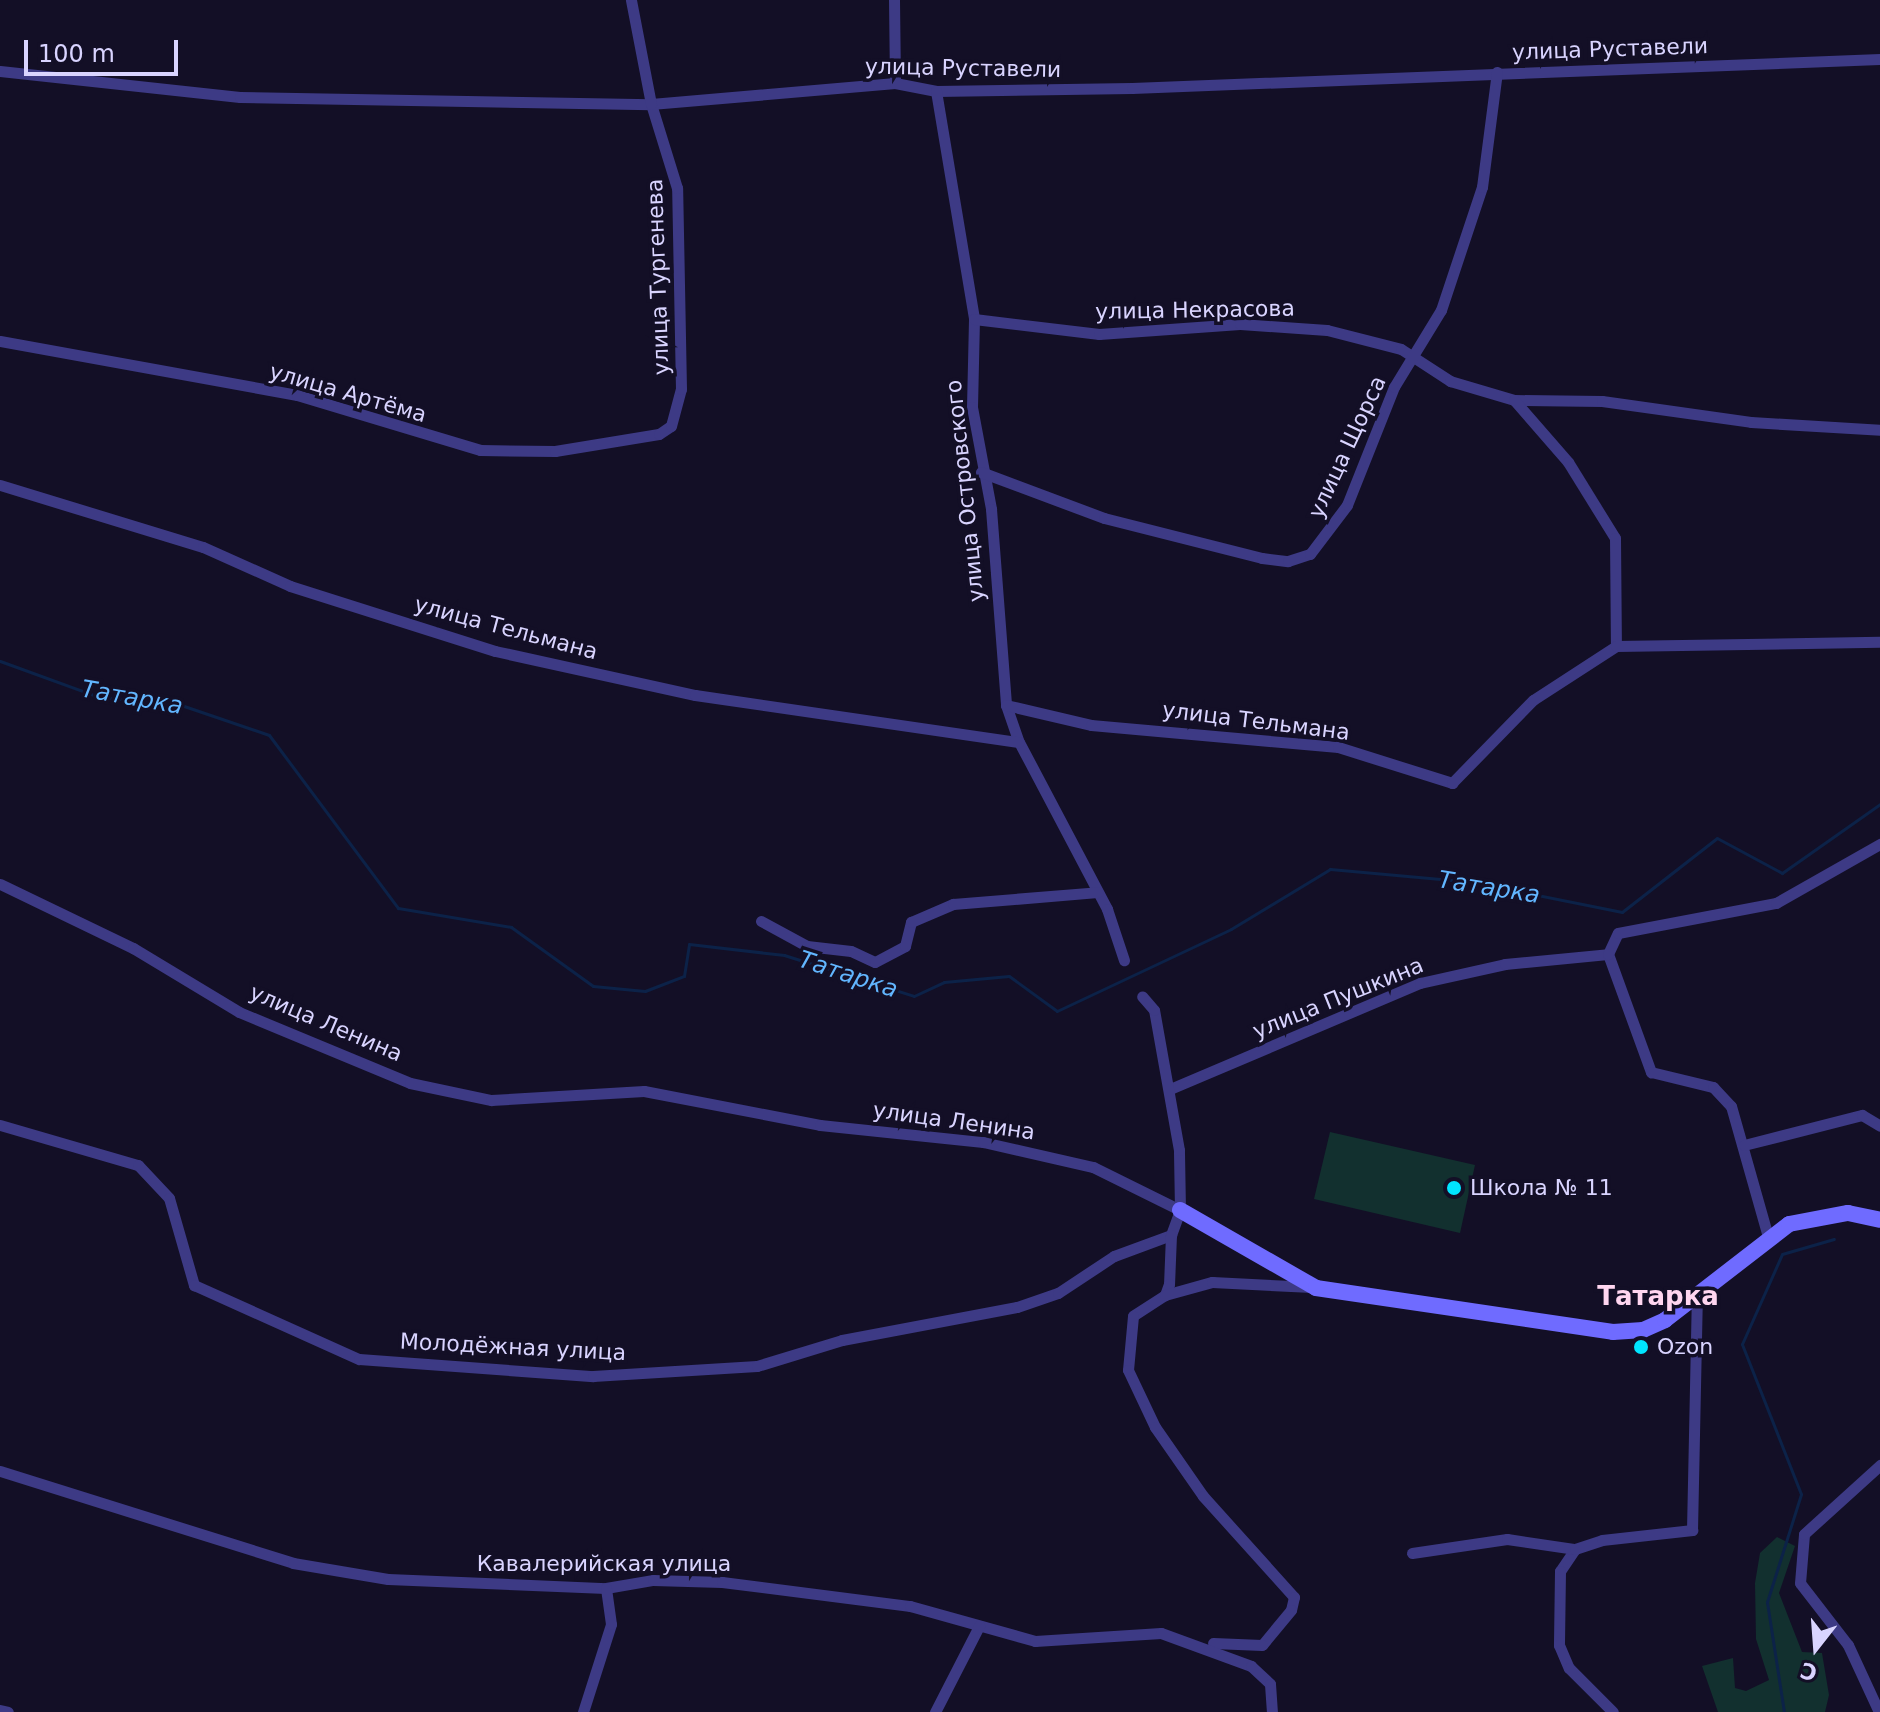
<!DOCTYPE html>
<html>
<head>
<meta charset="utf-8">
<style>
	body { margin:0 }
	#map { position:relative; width:1880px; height:1712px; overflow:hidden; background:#130f26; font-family:"DejaVu Sans",sans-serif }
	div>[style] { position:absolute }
	.green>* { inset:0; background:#12302f }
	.stream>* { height:3px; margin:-1.5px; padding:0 1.5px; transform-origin:1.5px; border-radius:1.5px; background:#0c2248 }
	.street>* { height:11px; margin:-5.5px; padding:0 5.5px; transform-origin:5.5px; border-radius:5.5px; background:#3d3a85 }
	.secondary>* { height:16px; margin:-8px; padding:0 8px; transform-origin:8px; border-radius:8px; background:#6f6bff }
	.dots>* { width:22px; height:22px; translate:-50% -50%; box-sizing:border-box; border:4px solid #130f26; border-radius:50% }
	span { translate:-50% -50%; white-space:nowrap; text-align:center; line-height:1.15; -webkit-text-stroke:7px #130f26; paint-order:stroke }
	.street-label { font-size:22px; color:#d9d4ff }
	.poi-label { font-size:22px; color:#d9d4ff }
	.left { translate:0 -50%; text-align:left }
	.water-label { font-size:24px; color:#62b6ff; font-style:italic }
	.quarter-label { font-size:26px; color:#ffd6f0; font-weight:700 }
	.north { position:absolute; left:1776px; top:1608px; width:80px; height:80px; -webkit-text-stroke:6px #130f26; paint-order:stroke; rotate:197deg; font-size:22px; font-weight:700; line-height:32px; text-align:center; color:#d9d4ff }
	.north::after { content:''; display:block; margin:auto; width:28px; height:36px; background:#d9d4ff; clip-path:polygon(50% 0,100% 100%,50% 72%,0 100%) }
	.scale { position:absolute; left:24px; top:40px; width:154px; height:36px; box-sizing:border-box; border:4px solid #d9d4ff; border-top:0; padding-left:10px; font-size:24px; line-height:28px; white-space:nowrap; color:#d9d4ff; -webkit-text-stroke:6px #130f26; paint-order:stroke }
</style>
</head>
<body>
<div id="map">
	<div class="green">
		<div style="clip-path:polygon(1330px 1132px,1475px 1165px,1460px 1233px,1314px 1199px)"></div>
		<div style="clip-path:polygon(1777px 1537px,1795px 1546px,1779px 1593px,1802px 1652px,1822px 1653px,1829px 1695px,1825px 1712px,1718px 1712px,1702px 1666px,1733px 1658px,1735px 1688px,1746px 1691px,1769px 1680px,1756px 1639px,1755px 1583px,1760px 1553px)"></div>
	</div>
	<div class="stream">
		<div style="left:0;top:661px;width:105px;rotate:20deg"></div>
		<div style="left:99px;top:697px;width:82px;rotate:5.6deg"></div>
		<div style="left:181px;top:705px;width:93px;rotate:18.8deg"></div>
		<div style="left:269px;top:735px;width:216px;rotate:53.3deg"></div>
		<div style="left:398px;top:908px;width:115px;rotate:9.5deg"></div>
		<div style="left:511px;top:927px;width:101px;rotate:35.7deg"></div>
		<div style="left:593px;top:986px;width:52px;rotate:5.5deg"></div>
		<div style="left:645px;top:991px;width:42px;rotate:-21deg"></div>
		<div style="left:684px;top:976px;width:32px;rotate:-81deg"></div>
		<div style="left:689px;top:944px;width:96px;rotate:6.6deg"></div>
		<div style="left:784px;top:955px;width:136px;rotate:17.5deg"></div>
		<div style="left:914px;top:996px;width:33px;rotate:-25deg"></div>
		<div style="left:944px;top:982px;width:65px;rotate:-5.3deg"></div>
		<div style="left:1009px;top:976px;width:59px;rotate:36.1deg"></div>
		<div style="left:1057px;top:1011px;width:192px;rotate:-25.2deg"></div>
		<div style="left:1231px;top:929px;width:116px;rotate:-31.2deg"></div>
		<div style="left:1330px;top:869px;width:144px;rotate:5.2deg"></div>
		<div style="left:1473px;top:882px;width:152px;rotate:11.4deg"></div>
		<div style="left:1622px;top:912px;width:120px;rotate:-37.9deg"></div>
		<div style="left:1717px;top:838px;width:74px;rotate:28.3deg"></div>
		<div style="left:1782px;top:873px;width:120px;rotate:-35.1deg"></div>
		<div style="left:1784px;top:1712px;width:111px;rotate:-98.8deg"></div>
		<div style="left:1767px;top:1602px;width:113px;rotate:-72.5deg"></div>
		<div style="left:1801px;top:1494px;width:161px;rotate:-111.5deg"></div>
		<div style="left:1742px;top:1344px;width:98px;rotate:-66deg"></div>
		<div style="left:1782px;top:1254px;width:54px;rotate:-16.1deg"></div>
	</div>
	<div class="street">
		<div style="left:894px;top:0;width:83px;rotate:89.3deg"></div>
		<div style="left:0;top:71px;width:241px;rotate:6.2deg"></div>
		<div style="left:240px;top:97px;width:411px;rotate:1deg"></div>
		<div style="left:651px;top:104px;width:245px;rotate:-4.9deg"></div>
		<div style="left:895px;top:83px;width:42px;rotate:11deg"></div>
		<div style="left:936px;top:91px;width:196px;rotate:-0.9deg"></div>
		<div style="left:1132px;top:88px;width:749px;rotate:-2.22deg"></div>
		<div style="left:936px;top:91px;width:231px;rotate:80.5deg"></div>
		<div style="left:974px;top:319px;width:88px;rotate:91.3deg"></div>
		<div style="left:972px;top:407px;width:104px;rotate:79.4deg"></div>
		<div style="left:991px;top:509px;width:197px;rotate:85.6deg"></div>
		<div style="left:1006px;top:705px;width:39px;rotate:71deg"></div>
		<div style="left:1019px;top:742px;width:189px;rotate:62.2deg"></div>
		<div style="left:1107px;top:909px;width:54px;rotate:71.6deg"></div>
		<div style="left:974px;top:319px;width:126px;rotate:6.8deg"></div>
		<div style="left:1099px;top:334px;width:141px;rotate:-4.1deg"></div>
		<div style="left:1240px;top:324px;width:87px;rotate:3.9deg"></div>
		<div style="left:1327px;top:330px;width:76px;rotate:14.4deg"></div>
		<div style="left:1401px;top:349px;width:59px;rotate:33.1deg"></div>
		<div style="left:1450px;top:381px;width:67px;rotate:16.5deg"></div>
		<div style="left:1514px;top:400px;width:88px;rotate:0.7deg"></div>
		<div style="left:1602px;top:401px;width:150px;rotate:8deg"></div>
		<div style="left:1751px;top:422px;width:129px;rotate:3.5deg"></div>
		<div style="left:0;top:341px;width:302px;rotate:10.3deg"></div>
		<div style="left:297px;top:395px;width:191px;rotate:16.7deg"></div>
		<div style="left:480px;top:450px;width:75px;rotate:0.8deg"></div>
		<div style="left:555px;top:451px;width:105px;rotate:-9.3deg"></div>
		<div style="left:659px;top:434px;width:14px;rotate:-34deg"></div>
		<div style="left:671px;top:426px;width:38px;rotate:-75deg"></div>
		<div style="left:681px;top:389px;width:201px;rotate:-91.1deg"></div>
		<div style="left:677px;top:188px;width:88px;rotate:-107.2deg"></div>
		<div style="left:651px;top:104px;width:106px;rotate:-100.9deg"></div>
		<div style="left:1514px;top:400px;width:82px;rotate:48.9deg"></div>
		<div style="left:1568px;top:462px;width:89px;rotate:58.3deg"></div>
		<div style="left:1615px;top:538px;width:108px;rotate:89.5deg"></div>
		<div style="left:981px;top:472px;width:131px;rotate:20.5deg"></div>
		<div style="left:1104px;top:518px;width:163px;rotate:14.2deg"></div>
		<div style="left:1262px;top:558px;width:26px;rotate:7deg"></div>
		<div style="left:1288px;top:561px;width:23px;rotate:-18deg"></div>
		<div style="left:1310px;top:554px;width:61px;rotate:-52.9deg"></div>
		<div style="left:1347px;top:505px;width:127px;rotate:-68.3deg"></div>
		<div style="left:1394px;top:387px;width:90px;rotate:-58.6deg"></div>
		<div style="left:1441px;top:310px;width:130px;rotate:-71.6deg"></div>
		<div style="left:1482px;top:187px;width:116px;rotate:-82.6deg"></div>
		<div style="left:0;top:485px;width:212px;rotate:17deg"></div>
		<div style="left:203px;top:547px;width:95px;rotate:24.1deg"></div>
		<div style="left:290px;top:586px;width:215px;rotate:17.6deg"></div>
		<div style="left:495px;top:651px;width:205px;rotate:12.4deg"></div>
		<div style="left:695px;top:695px;width:327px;rotate:8.3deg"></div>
		<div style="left:1006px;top:705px;width:87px;rotate:13.2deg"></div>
		<div style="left:1091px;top:725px;width:248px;rotate:5.1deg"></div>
		<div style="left:1338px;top:747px;width:120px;rotate:17.5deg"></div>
		<div style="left:1452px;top:783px;width:116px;rotate:-45.7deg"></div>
		<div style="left:1533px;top:700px;width:99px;rotate:-33deg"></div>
		<div style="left:1616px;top:646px;width:264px;rotate:-0.9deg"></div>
		<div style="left:0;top:884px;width:148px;rotate:25.7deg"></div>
		<div style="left:133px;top:948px;width:124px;rotate:31.1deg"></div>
		<div style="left:239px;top:1012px;width:185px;rotate:22.5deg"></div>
		<div style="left:410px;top:1083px;width:83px;rotate:11.9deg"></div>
		<div style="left:491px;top:1100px;width:153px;rotate:-3.4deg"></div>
		<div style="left:644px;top:1091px;width:179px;rotate:10.9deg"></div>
		<div style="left:820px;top:1125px;width:164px;rotate:6deg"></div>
		<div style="left:983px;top:1142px;width:113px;rotate:12.8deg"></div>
		<div style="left:1093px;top:1167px;width:97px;rotate:26.3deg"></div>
		<div style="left:761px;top:921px;width:52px;rotate:28.5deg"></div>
		<div style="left:807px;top:946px;width:44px;rotate:6.5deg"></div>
		<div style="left:851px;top:951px;width:26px;rotate:25deg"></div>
		<div style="left:875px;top:962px;width:34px;rotate:-28deg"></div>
		<div style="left:905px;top:946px;width:25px;rotate:-76deg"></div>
		<div style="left:911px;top:922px;width:46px;rotate:-23.2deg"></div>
		<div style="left:953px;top:904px;width:145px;rotate:-4.7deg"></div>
		<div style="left:1608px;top:954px;width:126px;rotate:70deg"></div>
		<div style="left:1651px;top:1072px;width:64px;rotate:13.6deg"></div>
		<div style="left:1713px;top:1087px;width:26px;rotate:47deg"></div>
		<div style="left:1731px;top:1106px;width:136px;rotate:74.2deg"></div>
		<div style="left:1170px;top:1089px;width:272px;rotate:-23deg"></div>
		<div style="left:1420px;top:983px;width:87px;rotate:-12.6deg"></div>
		<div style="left:1505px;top:964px;width:103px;rotate:-5.5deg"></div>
		<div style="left:1608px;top:954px;width:23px;rotate:-65deg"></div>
		<div style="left:1618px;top:933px;width:161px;rotate:-10.8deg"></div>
		<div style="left:1776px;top:903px;width:120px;rotate:-29.6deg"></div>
		<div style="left:0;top:1125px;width:144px;rotate:16.2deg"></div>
		<div style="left:138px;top:1165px;width:45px;rotate:46.8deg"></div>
		<div style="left:169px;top:1198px;width:91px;rotate:74deg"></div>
		<div style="left:194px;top:1285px;width:181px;rotate:24.2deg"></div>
		<div style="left:359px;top:1359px;width:235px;rotate:4.2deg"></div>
		<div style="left:593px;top:1376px;width:164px;rotate:-3.5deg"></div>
		<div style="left:757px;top:1366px;width:89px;rotate:-17deg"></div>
		<div style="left:842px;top:1340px;width:178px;rotate:-10.7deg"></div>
		<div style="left:1017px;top:1307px;width:43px;rotate:-18.9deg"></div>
		<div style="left:1058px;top:1293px;width:67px;rotate:-33.5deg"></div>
		<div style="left:1114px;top:1256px;width:61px;rotate:-20.2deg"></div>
		<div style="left:1171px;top:1235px;width:27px;rotate:-70deg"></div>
		<div style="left:1180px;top:1210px;width:60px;rotate:-91deg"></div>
		<div style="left:1179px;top:1150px;width:142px;rotate:-100.1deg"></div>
		<div style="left:1154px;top:1010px;width:18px;rotate:-131deg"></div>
		<div style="left:1744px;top:1145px;width:122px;rotate:-14.3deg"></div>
		<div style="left:1862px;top:1115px;width:21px;rotate:31deg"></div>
		<div style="left:1171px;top:1235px;width:49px;rotate:92.3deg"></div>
		<div style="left:1169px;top:1284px;width:12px;rotate:110deg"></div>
		<div style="left:1165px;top:1295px;width:38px;rotate:147deg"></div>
		<div style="left:1133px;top:1316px;width:54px;rotate:95.3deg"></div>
		<div style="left:1128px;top:1370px;width:63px;rotate:64.7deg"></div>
		<div style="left:1155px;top:1427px;width:84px;rotate:55.2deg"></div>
		<div style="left:1203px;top:1496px;width:136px;rotate:48deg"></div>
		<div style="left:1294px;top:1597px;width:13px;rotate:103deg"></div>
		<div style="left:1291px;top:1610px;width:45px;rotate:129.6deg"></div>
		<div style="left:1262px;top:1645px;width:49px;rotate:-177.7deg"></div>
		<div style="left:1165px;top:1295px;width:49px;rotate:-15.5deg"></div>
		<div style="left:1212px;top:1282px;width:100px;rotate:2.9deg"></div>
		<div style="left:0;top:1471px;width:307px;rotate:17.4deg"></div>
		<div style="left:293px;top:1563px;width:96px;rotate:9.6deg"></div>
		<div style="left:388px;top:1579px;width:218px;rotate:2.4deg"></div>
		<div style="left:606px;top:1588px;width:48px;rotate:-9.7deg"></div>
		<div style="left:653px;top:1580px;width:69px;rotate:1.7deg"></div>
		<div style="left:722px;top:1582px;width:190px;rotate:7.3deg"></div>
		<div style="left:910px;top:1606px;width:130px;rotate:15.6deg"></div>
		<div style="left:1035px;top:1641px;width:126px;rotate:-3.6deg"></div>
		<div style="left:1161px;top:1633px;width:96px;rotate:20.1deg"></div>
		<div style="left:1251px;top:1666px;width:26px;rotate:43deg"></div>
		<div style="left:1270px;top:1684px;width:28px;rotate:86deg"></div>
		<div style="left:1575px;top:1549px;width:27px;rotate:124deg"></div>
		<div style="left:1560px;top:1571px;width:74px;rotate:90.8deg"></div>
		<div style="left:1559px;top:1645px;width:25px;rotate:67deg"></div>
		<div style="left:1569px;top:1668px;width:62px;rotate:45deg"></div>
		<div style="left:1412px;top:1553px;width:96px;rotate:-8.4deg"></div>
		<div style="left:1507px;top:1539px;width:69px;rotate:8.4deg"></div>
		<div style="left:1575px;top:1549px;width:28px;rotate:-18deg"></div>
		<div style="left:1602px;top:1540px;width:91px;rotate:-6.3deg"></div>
		<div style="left:1692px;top:1530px;width:233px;rotate:-88.8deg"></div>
		<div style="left:0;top:1710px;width:8px;rotate:14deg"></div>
		<div style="left:583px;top:1712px;width:92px;rotate:-72.3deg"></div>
		<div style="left:611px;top:1624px;width:36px;rotate:-98deg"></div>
		<div style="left:935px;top:1712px;width:97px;rotate:-62.9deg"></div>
		<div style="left:1879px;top:1712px;width:74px;rotate:-114.8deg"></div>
		<div style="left:1848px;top:1645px;width:78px;rotate:-127.7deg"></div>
		<div style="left:1800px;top:1583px;width:49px;rotate:-85.3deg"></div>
		<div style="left:1804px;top:1534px;width:103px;rotate:-42.2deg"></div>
	</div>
	<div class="secondary">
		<div style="left:1180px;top:1210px;width:157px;rotate:29.8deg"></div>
		<div style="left:1316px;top:1288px;width:300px;rotate:8.4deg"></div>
		<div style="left:1613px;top:1332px;width:30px;rotate:-4deg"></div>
		<div style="left:1643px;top:1330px;width:24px;rotate:-24deg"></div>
		<div style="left:1665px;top:1320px;width:157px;rotate:-37.7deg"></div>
		<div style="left:1789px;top:1224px;width:60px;rotate:-10.6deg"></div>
		<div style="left:1848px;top:1213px;width:33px;rotate:12deg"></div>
	</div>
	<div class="dots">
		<div style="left:1454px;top:1188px;background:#00e5ff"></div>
		<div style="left:1641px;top:1347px;background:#00e5ff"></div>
	</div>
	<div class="street-label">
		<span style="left:1610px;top:49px;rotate:-2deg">улица Руставели</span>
		<span style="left:963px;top:68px;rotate:1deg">улица Руставели</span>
		<span style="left:658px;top:277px;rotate:-92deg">улица Тургенева</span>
		<span style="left:1195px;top:310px;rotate:-1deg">улица Некрасова</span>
		<span style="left:348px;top:393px;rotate:16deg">улица Артёма</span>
		<span style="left:1347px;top:447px;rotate:-65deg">улица Щорса</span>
		<span style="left:965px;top:491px;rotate:-96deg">улица Островского</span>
		<span style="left:506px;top:628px;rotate:15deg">улица Тельмана</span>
		<span style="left:1256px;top:721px;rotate:7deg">улица Тельмана</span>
		<span style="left:1338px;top:998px;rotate:-22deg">улица Пушкина</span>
		<span style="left:326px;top:1023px;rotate:23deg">улица Ленина</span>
		<span style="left:954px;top:1121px;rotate:8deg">улица Ленина</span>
		<span style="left:513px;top:1347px;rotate:3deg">Молодёжная улица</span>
		<span style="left:604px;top:1564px">Кавалерийская улица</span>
	</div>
	<div class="poi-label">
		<span class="left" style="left:1470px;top:1188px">Школа № 11</span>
		<span class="left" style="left:1657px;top:1347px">Ozon</span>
	</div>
	<div class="water-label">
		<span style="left:132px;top:698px;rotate:10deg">Татарка</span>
		<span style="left:1489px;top:888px;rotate:9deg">Татарка</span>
		<span style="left:848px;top:975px;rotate:18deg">Татарка</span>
	</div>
	<div class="quarter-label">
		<span style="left:1658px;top:1297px">Татарка</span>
	</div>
	<div class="north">С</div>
	<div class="scale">100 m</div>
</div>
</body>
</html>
